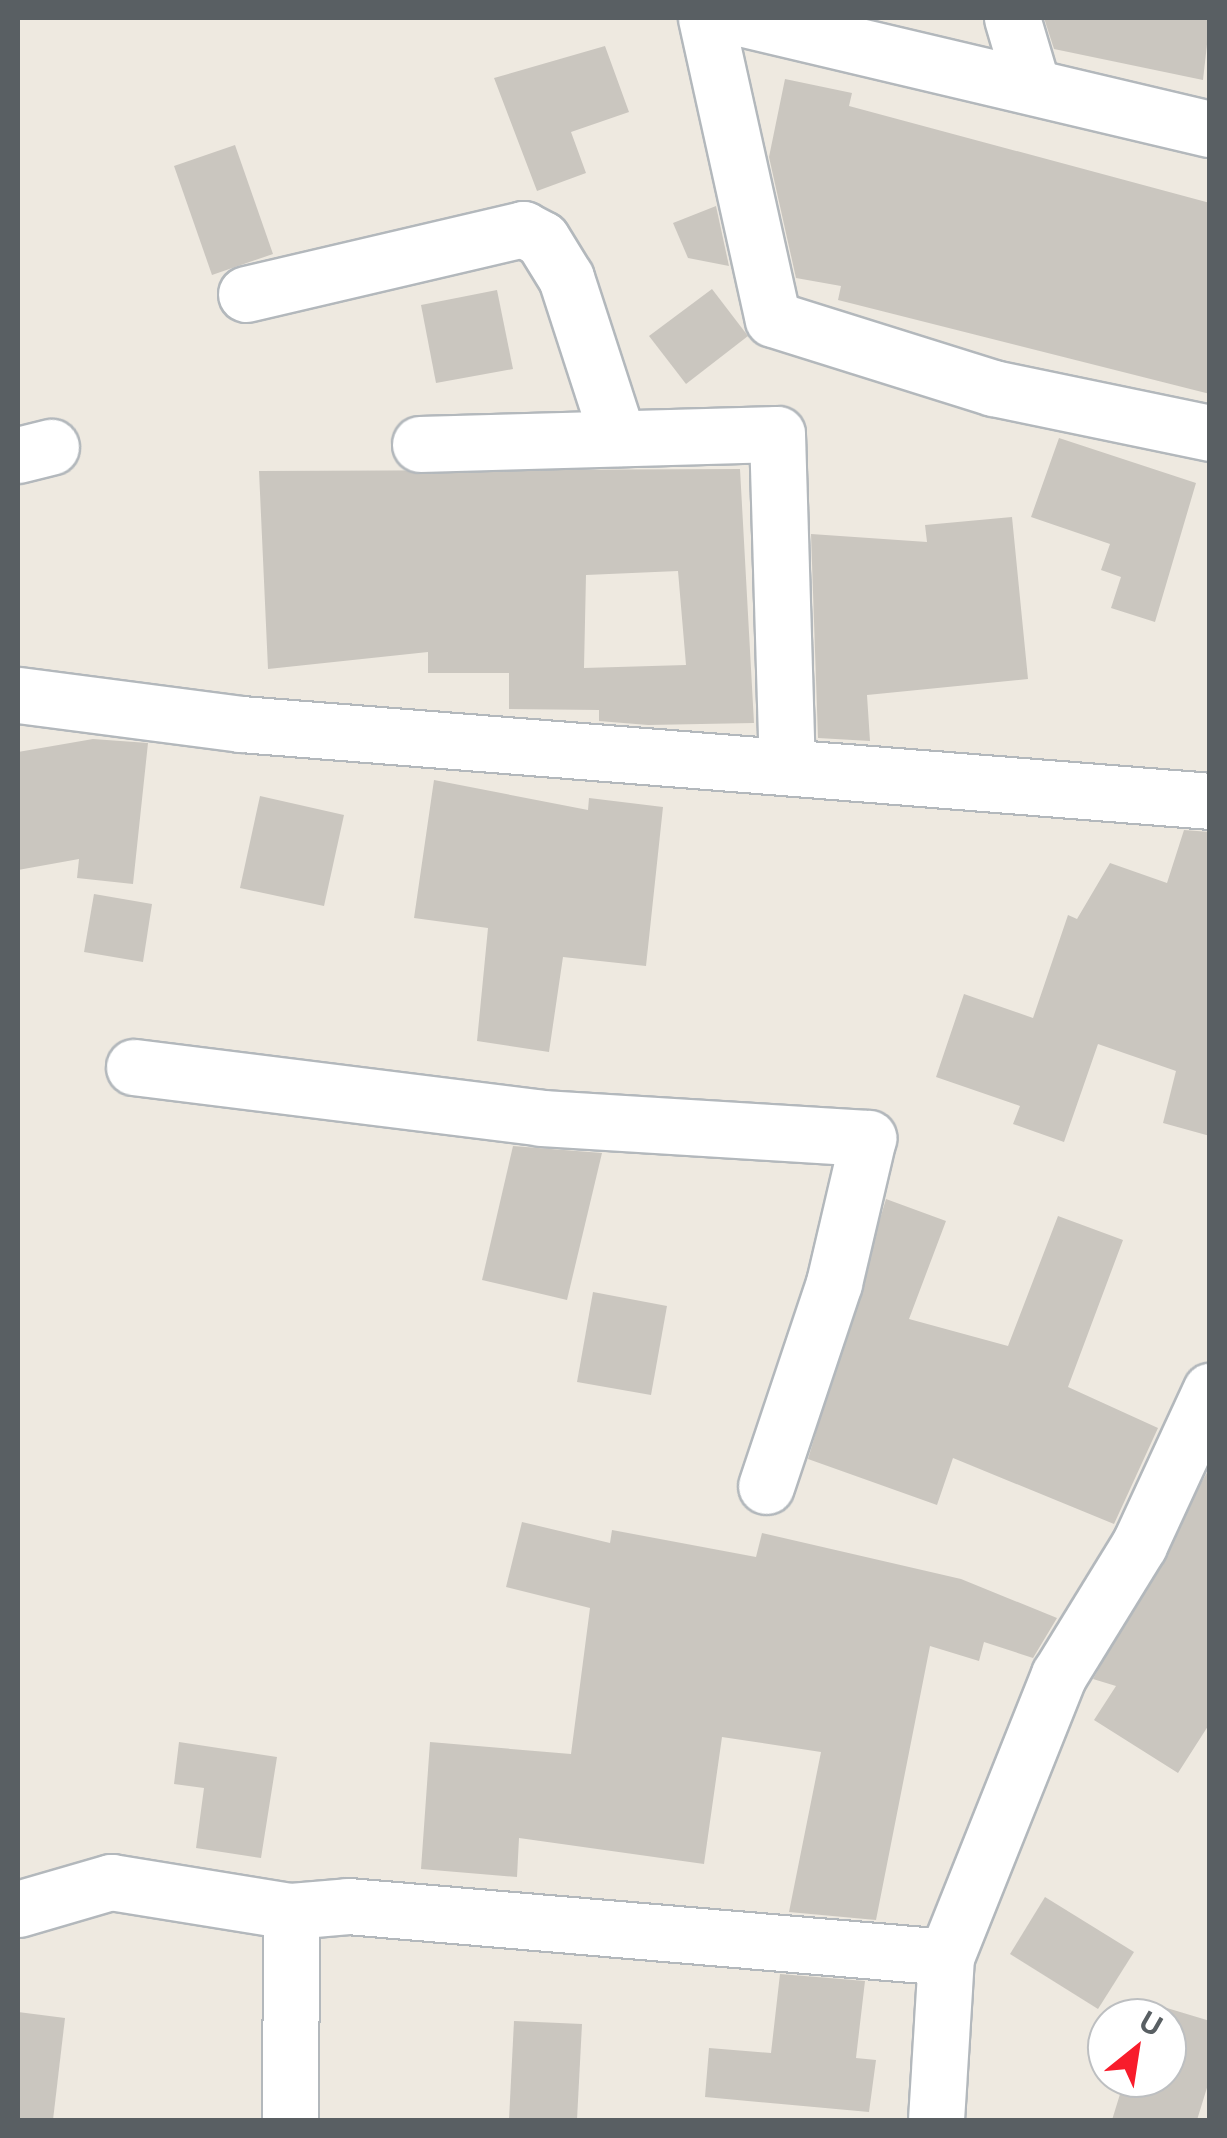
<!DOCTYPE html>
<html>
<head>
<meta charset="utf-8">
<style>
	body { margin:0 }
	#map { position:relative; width:1227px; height:2138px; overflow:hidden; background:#eee9e0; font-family:Inter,sans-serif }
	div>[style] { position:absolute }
	.building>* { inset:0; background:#cac6bf }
	.roads { filter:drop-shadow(2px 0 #b3b8bc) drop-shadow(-2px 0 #b3b8bc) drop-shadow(0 2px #b3b8bc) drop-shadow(0 -2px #b3b8bc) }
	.minor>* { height:55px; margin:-27.5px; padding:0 27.5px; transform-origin:27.5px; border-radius:27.5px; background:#fff }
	span { translate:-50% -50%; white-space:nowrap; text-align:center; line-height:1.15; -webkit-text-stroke:10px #fff; paint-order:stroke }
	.frame { position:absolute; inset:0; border:20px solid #595f63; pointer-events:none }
	.north { position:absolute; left:1087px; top:1998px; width:100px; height:100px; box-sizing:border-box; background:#fff; border:2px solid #bdbfc1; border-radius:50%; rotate:30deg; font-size:28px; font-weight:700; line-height:40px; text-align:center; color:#595f63 }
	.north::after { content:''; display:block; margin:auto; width:35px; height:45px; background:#f81c2b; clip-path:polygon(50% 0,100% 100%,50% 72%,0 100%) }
</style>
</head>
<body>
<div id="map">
	<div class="building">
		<div style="clip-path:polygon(1044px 18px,1210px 18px,1203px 80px,1054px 49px)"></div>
		<div style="clip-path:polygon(605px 46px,629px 112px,571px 132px,586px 173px,537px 191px,494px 78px)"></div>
		<div style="clip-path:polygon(785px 79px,852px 93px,849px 106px,1210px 203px,1210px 394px,838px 300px,841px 286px,796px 278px,769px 157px)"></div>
		<div style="clip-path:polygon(235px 145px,273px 254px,212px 275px,174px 166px)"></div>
		<div style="clip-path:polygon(716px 206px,729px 266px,688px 258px,673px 223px)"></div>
		<div style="clip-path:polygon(712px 289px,748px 336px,686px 384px,649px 336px)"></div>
		<div style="clip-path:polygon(497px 290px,513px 369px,436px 383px,421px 305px)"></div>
		<div style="clip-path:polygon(1059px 438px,1196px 483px,1155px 622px,1111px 608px,1121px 577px,1101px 570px,1110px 544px,1031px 517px)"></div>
		<div style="clip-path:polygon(evenodd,740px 469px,754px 723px,648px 725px,599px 721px,599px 710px,509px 709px,509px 673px,428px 673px,428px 652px,268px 669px,259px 471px,740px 469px,678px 571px,686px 665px,584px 668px,586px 575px,678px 571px)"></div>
		<div style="clip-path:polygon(1012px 517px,1028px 679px,867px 695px,870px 741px,818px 738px,811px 534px,927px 542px,925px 525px)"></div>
		<div style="clip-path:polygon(93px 739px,148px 743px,133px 884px,77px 878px,79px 859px,18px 870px,18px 752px)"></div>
		<div style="clip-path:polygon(434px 780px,588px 810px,589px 798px,663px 807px,646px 966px,563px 957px,549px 1052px,477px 1041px,488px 928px,414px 918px)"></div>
		<div style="clip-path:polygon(260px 796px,344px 815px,324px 906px,240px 888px)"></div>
		<div style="clip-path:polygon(1184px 830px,1210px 832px,1210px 1136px,1163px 1123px,1176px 1071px,1098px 1044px,1064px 1142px,1013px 1124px,1020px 1106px,936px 1077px,964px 994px,1033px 1018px,1068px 915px,1077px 919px,1110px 863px,1167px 883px)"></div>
		<div style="clip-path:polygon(94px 894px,152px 904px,143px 962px,84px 952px)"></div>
		<div style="clip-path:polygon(513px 1146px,602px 1153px,567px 1300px,482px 1280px)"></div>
		<div style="clip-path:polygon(886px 1199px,946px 1221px,909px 1319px,1008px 1346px,1058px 1216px,1123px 1240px,1068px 1387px,1158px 1428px,1114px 1524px,953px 1458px,937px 1505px,808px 1459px)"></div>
		<div style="clip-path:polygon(593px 1292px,667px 1306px,651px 1395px,577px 1382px)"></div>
		<div style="clip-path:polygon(1210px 1467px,1210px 1723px,1178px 1773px,1094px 1720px,1116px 1686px,1093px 1679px)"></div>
		<div style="clip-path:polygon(522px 1522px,610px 1543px,612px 1530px,756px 1557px,762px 1533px,961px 1579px,1057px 1618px,1033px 1658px,984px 1642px,979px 1661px,930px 1646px,876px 1920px,789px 1912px,821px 1752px,722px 1737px,704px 1864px,519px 1838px,517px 1877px,421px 1869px,430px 1742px,571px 1754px,590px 1608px,506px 1587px)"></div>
		<div style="clip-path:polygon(179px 1742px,277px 1757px,261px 1858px,196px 1848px,204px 1788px,174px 1784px)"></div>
		<div style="clip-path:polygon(1045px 1897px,1134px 1952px,1098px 2009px,1010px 1954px)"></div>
		<div style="clip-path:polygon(780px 1974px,865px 1981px,856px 2058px,876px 2060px,869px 2112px,705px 2097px,709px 2048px,771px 2053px)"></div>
		<div style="clip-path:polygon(1147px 2002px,1210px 2021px,1210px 2078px,1197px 2120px,1112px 2120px,1125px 2078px,1167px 2078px,1167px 2018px,1143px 2018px)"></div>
		<div style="clip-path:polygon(18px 2012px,65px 2018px,53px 2120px,18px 2120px)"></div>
		<div style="clip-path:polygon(514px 2021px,582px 2024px,577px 2120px,509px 2120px)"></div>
	</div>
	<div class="roads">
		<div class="minor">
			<div style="left:706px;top:18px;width:308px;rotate:77.5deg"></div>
			<div style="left:773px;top:319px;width:231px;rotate:17.4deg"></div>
			<div style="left:993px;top:388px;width:222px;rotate:11.7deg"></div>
			<div style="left:740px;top:18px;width:483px;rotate:13.3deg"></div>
			<div style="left:1012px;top:18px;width:67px;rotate:73.5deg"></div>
			<div style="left:246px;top:294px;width:285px;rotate:-13.2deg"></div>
			<div style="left:523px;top:229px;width:21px;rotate:28deg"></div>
			<div style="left:542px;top:239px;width:46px;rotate:58.4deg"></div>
			<div style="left:566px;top:278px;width:168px;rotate:72deg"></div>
			<div style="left:420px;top:444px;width:357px;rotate:-1.6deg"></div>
			<div style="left:777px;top:434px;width:330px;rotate:88.3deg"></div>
			<div style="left:18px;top:455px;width:34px;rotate:-14deg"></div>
			<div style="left:18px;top:695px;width:225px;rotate:7.4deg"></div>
			<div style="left:241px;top:724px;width:972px;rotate:4.54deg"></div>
			<div style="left:134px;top:1067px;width:410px;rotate:7.1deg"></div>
			<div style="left:541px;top:1118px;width:328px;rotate:3.5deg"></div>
			<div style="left:868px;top:1138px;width:149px;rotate:103.2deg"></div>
			<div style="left:834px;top:1283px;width:214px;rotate:108.5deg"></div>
			<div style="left:18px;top:1909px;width:97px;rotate:-16.2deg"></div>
			<div style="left:111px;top:1882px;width:182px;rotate:9.2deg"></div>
			<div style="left:291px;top:1911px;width:57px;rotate:-5deg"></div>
			<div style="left:348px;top:1906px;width:600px;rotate:4.87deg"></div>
			<div style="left:946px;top:1957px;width:304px;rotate:-68.2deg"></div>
			<div style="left:1059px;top:1675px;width:153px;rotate:-58.4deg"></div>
			<div style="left:1139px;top:1545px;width:170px;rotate:-65.2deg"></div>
			<div style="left:290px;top:2120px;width:209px;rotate:-89.7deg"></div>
			<div style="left:936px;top:2120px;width:163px;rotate:-86.5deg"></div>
		</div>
	</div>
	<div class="frame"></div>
	<div class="north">U</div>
</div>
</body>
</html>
